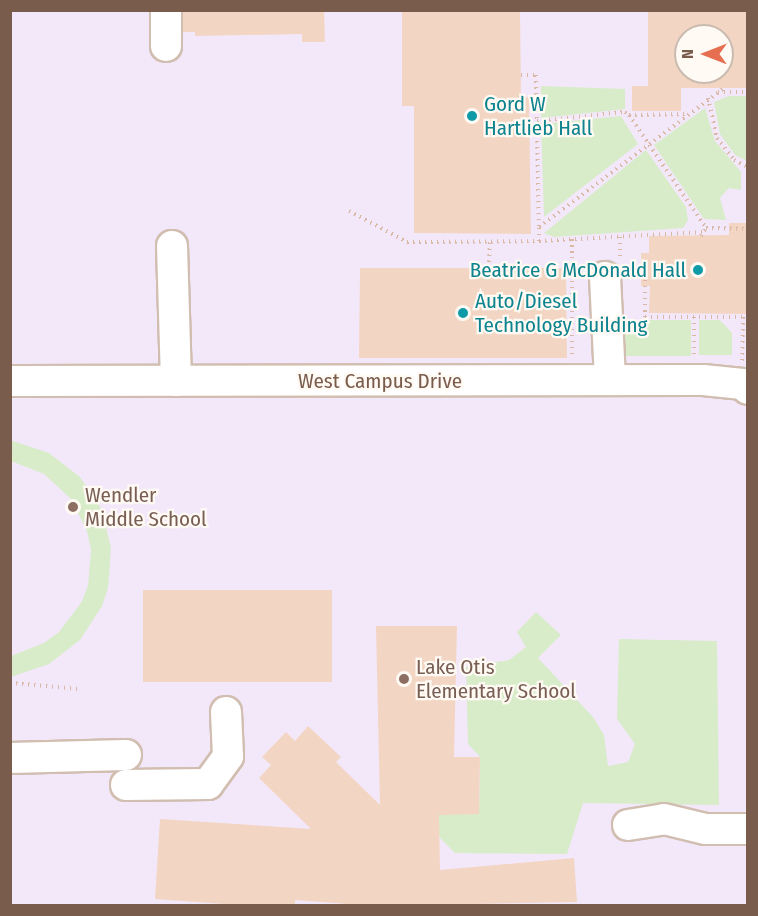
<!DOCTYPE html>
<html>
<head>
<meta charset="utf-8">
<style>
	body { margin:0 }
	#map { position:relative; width:758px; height:916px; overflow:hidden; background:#fdf6ec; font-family:"Fira Sans Condensed",sans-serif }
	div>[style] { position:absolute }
	.education>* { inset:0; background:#f3e8fa }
	.green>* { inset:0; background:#d8ecc9 }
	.building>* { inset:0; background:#f3d5c3 }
	.path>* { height:4px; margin-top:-2px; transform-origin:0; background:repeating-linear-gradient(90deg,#d9b8a5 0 1.5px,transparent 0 6px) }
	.roads { filter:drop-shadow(2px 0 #d1beb0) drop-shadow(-2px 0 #d1beb0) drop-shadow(0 2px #d1beb0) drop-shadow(0 -2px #d1beb0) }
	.minor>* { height:30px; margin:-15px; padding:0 15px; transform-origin:15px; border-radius:15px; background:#fff }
	.dots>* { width:16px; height:16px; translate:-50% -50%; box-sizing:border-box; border:3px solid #fffaf3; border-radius:50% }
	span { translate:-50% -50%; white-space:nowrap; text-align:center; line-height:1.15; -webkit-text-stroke:4.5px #fffaf3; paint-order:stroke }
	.culture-label { font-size:21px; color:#0d838f }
	.left { translate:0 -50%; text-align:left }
	.right { translate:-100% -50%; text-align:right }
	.street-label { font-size:21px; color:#7a5c4d }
	.education-label { font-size:21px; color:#785e54 }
	.frame { position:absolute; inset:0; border:12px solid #7a5c4d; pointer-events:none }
	.north { position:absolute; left:674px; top:24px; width:60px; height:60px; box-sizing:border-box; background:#fffaf3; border:2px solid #cabbb1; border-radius:50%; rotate:270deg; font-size:16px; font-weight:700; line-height:24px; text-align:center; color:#7a5c4d }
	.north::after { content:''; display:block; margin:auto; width:21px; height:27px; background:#e76f51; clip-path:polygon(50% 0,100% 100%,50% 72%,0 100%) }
</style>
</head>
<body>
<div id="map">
	<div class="education">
		<div style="clip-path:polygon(evenodd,10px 11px,747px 11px,747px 905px,11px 905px,10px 11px,686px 36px,722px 36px,722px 72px,686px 72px,686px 36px)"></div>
	</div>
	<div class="green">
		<div style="clip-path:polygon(541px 86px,625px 89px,625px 109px,541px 118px)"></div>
		<div style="clip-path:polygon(729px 96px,747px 96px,747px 161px,735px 155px,720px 134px,714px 102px)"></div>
		<div style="clip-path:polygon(705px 108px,715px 141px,741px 172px,741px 190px,729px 188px,720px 198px,726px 220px,704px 219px,654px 145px)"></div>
		<div style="clip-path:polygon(621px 116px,638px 144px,544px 217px,541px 124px)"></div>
		<div style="clip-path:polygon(646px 150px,686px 207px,688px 220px,683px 228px,554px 237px,544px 233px)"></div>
		<div style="clip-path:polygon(649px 320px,691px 320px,691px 356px,619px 356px,620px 329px)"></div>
		<div style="clip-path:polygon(699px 320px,720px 320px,732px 333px,732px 355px,699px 355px)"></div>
		<div style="clip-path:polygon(10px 440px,49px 453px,80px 477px,102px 510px,111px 548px,108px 588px,102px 606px,80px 640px,49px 664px,11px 677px,11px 656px,44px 643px,59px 632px,81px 603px,88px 586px,91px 550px,87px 531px,71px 499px,44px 474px,11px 461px)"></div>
		<div style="clip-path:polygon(536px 612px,561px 635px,538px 658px,593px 717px,604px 735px,608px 766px,628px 762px,635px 744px,617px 719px,619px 639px,717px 641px,719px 805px,583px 803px,567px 854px,455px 853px,439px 837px,439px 815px,479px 813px,480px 757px,468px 744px,466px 667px,509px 660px,526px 647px,517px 632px)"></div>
	</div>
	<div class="building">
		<div style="clip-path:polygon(324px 10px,325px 42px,302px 42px,302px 34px,195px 36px,195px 32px,183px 32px,183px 12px)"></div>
		<div style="clip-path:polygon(402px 10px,520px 10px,521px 97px,529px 97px,531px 234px,414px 233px,414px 106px,402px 106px)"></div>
		<div style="clip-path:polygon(evenodd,648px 10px,747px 10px,747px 88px,681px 88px,681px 111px,632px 111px,632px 86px,648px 86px,648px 10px,686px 36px,722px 36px,722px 72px,686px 72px,686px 36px)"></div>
		<div style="clip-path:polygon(729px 223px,747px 223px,747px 314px,649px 313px,650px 286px,641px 286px,641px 253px,649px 253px,649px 236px,729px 235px)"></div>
		<div style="clip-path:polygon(360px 268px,566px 268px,567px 358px,359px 358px)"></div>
		<div style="clip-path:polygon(143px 590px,332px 590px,332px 682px,143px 682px)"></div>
		<div style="clip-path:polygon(376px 626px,457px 626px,454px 757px,480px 757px,479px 814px,439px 815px,440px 870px,574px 858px,577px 902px,375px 906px,295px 900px,295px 906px,251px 906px,155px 899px,160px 819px,311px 829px,259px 778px,271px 765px,262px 757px,286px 732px,295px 741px,308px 726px,341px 757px,336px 762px,380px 805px)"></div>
	</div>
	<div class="path">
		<div style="left:521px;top:75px;width:15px"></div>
		<div style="left:536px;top:75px;width:151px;rotate:88.9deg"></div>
		<div style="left:718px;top:92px;width:30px"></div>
		<div style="left:708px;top:98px;width:41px;rotate:77.3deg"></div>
		<div style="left:717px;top:138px;width:28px;rotate:52deg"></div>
		<div style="left:734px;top:160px;width:16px;rotate:27deg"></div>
		<div style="left:629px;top:115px;width:137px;rotate:55.7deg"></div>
		<div style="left:537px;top:121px;width:88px;rotate:-5.8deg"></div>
		<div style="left:625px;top:112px;width:5px;rotate:37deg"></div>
		<div style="left:629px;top:115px;width:58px;rotate:-1deg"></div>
		<div style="left:349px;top:211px;width:66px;rotate:28.1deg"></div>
		<div style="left:407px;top:242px;width:132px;rotate:-0.4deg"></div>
		<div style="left:539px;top:241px;width:165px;rotate:-3.1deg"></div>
		<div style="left:701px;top:236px;width:9px;rotate:-58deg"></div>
		<div style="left:706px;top:228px;width:42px;rotate:1.4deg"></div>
		<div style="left:620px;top:237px;width:21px;rotate:90deg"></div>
		<div style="left:572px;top:239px;width:116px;rotate:90deg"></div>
		<div style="left:539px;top:241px;width:14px;rotate:-90deg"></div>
		<div style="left:539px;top:227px;width:231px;rotate:-36.9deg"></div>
		<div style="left:489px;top:268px;width:26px;rotate:-88deg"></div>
		<div style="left:630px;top:274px;width:15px"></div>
		<div style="left:645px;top:274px;width:43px;rotate:90deg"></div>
		<div style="left:645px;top:317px;width:98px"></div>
		<div style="left:743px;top:317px;width:44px;rotate:91.3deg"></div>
		<div style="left:694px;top:317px;width:38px;rotate:90deg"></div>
		<div style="left:10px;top:683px;width:69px;rotate:5deg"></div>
	</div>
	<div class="roads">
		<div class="minor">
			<div style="left:166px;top:10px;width:36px;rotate:90deg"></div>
			<div style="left:172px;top:246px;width:135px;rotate:88.3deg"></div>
			<div style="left:605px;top:277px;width:103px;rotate:87.2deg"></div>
			<div style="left:10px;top:381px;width:693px;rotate:-0.08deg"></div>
			<div style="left:703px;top:380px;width:40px;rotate:5.7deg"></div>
			<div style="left:743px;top:384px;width:7px;rotate:45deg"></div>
			<div style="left:10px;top:758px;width:116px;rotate:-1.5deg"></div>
			<div style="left:126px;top:785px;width:82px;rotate:-0.7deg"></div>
			<div style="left:208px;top:784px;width:34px;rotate:-54deg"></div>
			<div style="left:228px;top:756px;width:44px;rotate:-92.6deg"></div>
			<div style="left:628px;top:825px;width:36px;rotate:-9deg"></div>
			<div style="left:664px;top:819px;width:42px;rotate:13.7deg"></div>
			<div style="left:705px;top:829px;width:43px"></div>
		</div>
	</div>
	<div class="dots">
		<div style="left:472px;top:116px;background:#0f9aa8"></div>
		<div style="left:698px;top:270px;background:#0f9aa8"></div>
		<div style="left:463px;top:313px;background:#0f9aa8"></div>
		<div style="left:73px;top:507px;background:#8d6e63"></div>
		<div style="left:404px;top:679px;background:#8d6e63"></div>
	</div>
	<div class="culture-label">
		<span class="left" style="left:484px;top:116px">Gord W<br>Hartlieb Hall</span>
		<span class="right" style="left:686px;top:270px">Beatrice G McDonald Hall</span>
		<span class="left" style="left:475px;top:313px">Auto/Diesel<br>Technology Building</span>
	</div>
	<div class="street-label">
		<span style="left:380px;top:381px">West Campus Drive</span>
	</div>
	<div class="education-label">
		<span class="left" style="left:85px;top:507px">Wendler<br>Middle School</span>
		<span class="left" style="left:416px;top:679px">Lake Otis<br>Elementary School</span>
	</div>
	<div class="frame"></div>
	<div class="north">N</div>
</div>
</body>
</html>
